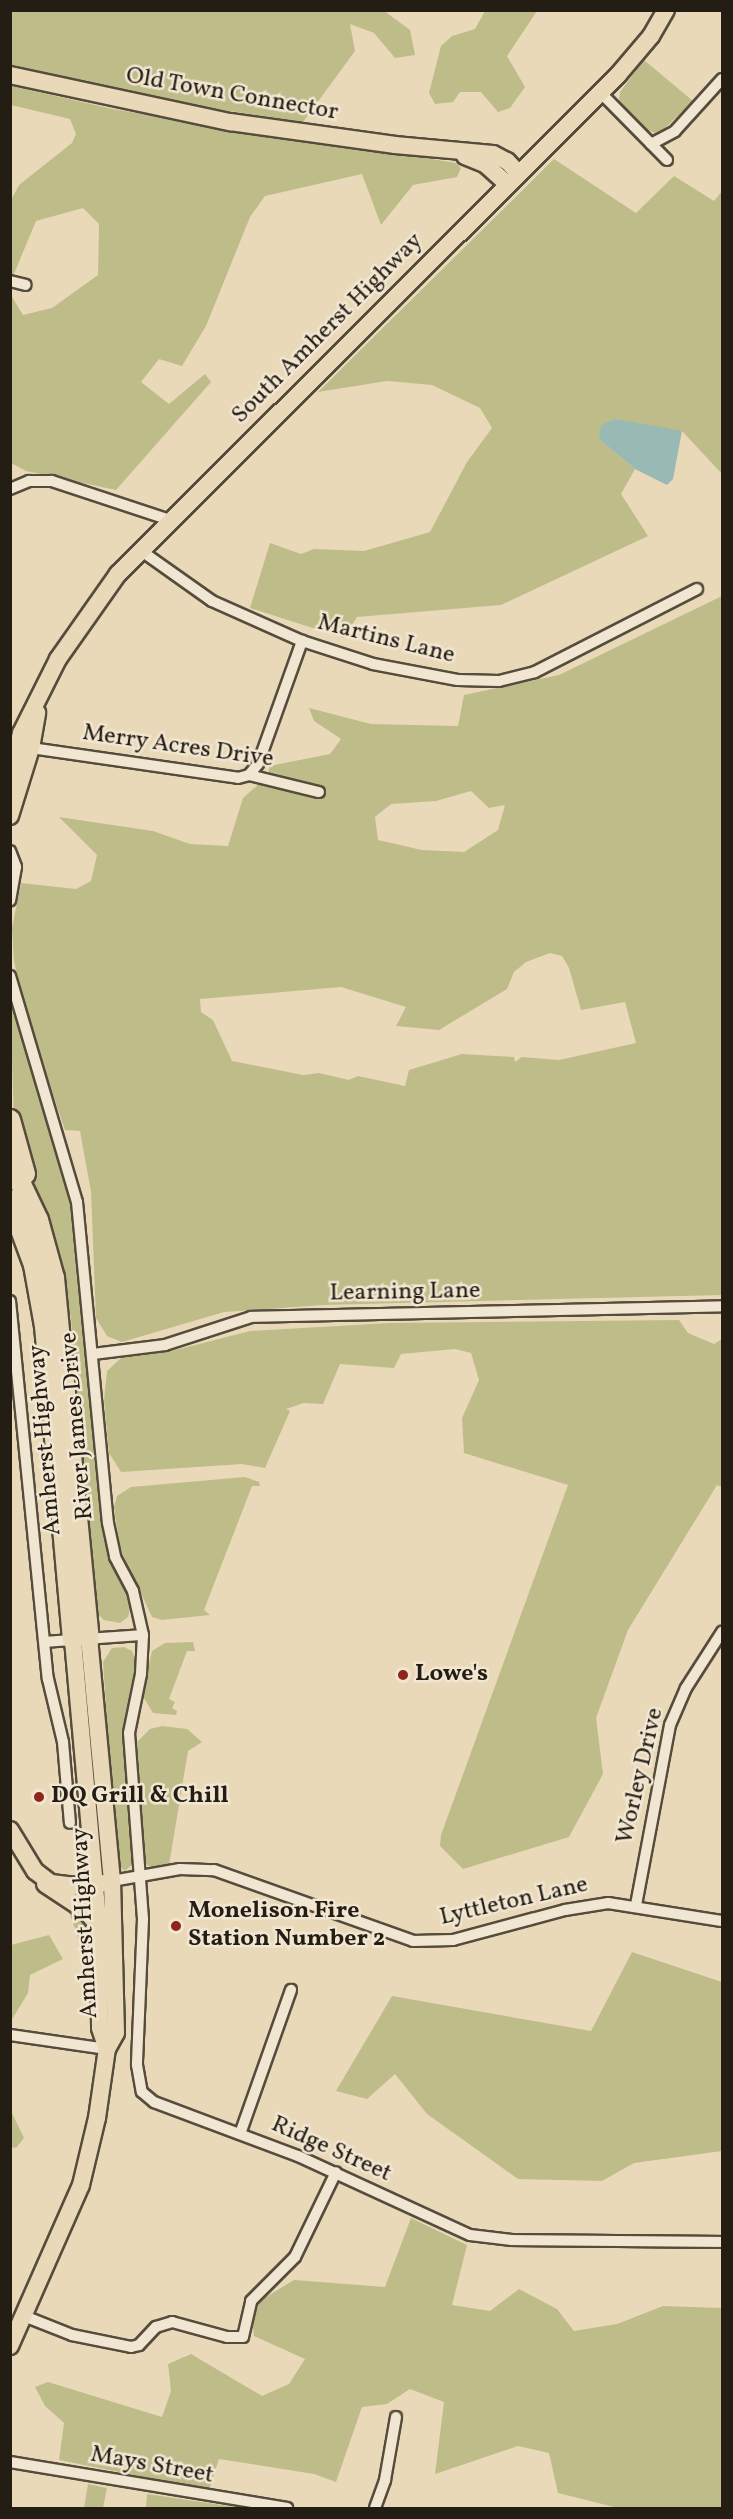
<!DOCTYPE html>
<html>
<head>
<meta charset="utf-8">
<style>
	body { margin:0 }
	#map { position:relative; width:733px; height:2519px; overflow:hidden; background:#e9d9b9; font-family:Vollkorn,serif }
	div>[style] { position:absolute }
	.green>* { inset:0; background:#bebd8a }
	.water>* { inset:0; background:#98b9b4 }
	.roads { filter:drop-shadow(2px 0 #554c3c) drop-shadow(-2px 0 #554c3c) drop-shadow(0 2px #554c3c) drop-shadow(0 -2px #554c3c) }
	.street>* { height:10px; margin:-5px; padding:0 5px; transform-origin:5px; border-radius:5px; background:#f1e6d2 }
	.primary>* { height:16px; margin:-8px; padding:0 8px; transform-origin:8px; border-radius:8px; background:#e9d9b9 }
	.highway>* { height:20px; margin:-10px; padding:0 10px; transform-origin:10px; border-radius:10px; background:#e9d9b9 }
	.dots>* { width:16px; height:16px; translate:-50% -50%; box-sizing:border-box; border:3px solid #f1e6d2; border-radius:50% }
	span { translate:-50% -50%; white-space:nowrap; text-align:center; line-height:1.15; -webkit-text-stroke:5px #f1e6d2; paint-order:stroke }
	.street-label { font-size:24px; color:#241d13 }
	.poi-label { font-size:24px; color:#241d13; font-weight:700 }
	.left { translate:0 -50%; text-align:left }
	.frame { position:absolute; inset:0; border:12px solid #241d13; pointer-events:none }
</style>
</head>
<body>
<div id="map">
	<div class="green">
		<div style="clip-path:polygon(383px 10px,410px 30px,415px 55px,395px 58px,374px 33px,350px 24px,355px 51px,303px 122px,149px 99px,11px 67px,11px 11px)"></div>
		<div style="clip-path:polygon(485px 11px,537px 11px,507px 56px,525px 87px,510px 108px,498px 112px,481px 92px,460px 92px,453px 102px,435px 104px,429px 93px,441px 46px,452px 36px,475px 29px)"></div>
		<div style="clip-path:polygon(644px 60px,693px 101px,664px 129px,655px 133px,643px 128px,619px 100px,620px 92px)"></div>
		<div style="clip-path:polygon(11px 86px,113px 109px,263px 135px,377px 150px,456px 163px,461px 168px,457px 177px,413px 185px,381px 225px,362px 174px,265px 196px,250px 217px,206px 326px,182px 366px,159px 359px,141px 382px,169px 404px,205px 374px,211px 382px,116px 490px,26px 471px,11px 463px,11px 295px,23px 315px,52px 308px,98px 275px,99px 224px,83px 208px,36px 221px,11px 281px,11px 200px,19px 185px,72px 143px,76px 134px,70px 119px,11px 105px)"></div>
		<div style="clip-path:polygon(554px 159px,636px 213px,674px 176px,714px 201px,722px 191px,722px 474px,682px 431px,599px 439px,635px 469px,621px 494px,648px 536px,501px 605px,357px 617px,344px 638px,250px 608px,270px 543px,301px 554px,314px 549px,364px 551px,430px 532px,467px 462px,492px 428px,480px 408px,432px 385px,387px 381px,318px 392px)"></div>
		<div style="clip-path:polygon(evenodd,722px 596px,722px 1295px,323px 1305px,224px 1312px,122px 1342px,107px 1336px,96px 1318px,91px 1192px,80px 1131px,65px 1130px,27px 1020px,14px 961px,12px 928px,21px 883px,76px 889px,91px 881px,97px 855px,59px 817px,153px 831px,190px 844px,228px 846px,243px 798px,269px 775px,269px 766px,330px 754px,341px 739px,314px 721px,309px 708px,371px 724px,458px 726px,464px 695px,559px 675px,722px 596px,471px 791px,489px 808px,505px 805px,498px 830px,464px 852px,422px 850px,378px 840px,375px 817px,391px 804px,436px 801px,471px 791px,722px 596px,550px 953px,562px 956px,569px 968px,581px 1010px,625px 1002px,636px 1043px,559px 1060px,522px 1057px,515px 1062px,514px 1057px,462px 1054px,409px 1070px,405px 1086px,358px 1076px,349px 1080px,319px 1073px,303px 1075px,232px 1061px,213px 1020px,201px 1012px,200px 999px,341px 987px,406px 1007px,396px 1026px,439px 1030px,507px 989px,514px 972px,526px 962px,550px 953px)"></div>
		<div style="clip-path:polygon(10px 994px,72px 1196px,105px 1538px,131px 1606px,128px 1617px,120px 1623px,104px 1620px,95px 1612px,71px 1318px,58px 1253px,14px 1122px)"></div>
		<div style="clip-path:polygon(679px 1320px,688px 1333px,714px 1344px,722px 1339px,722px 1487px,717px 1485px,628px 1630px,596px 1718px,603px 1774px,569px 1837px,463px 1869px,440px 1846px,441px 1835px,568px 1485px,464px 1453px,462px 1418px,479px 1380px,471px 1353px,455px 1349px,401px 1354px,394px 1368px,340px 1364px,323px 1404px,304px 1403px,286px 1409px,290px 1411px,265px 1468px,242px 1464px,121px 1472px,109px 1453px,104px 1400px,107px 1371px,121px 1358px,168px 1352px,250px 1331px,390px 1323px)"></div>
		<div style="clip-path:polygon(245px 1477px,259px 1482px,260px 1486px,252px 1486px,204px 1610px,210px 1615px,162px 1620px,152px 1617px,120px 1548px,114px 1507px,117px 1496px,131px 1487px)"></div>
		<div style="clip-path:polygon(193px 1642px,195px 1651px,187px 1651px,169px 1699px,175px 1702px,172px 1708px,177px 1711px,176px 1715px,153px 1713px,142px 1695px,152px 1651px,165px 1643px)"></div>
		<div style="clip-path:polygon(124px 1647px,132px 1651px,136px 1662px,122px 1732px,133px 1864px,125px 1871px,117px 1864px,103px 1662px,112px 1648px)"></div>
		<div style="clip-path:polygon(162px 1726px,187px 1729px,202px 1742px,188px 1751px,169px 1865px,152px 1868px,146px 1864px,145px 1856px,137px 1742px,150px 1729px)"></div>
		<div style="clip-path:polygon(73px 1909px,91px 1919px,94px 2005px,82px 1949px,69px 1912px)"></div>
		<div style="clip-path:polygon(49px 1935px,63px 1959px,30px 1975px,28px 1993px,11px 2021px,11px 1945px)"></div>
		<div style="clip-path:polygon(632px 1952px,722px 1982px,722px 2151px,634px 2163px,602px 2181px,518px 2179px,427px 2114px,395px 2074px,367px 2099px,336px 2091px,392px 1996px,591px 2031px)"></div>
		<div style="clip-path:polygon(11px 2111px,24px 2138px,16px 2148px,11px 2147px)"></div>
		<div style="clip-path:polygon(411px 2218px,467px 2245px,452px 2305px,490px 2311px,519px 2289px,557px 2309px,574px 2331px,617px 2324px,663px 2306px,722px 2308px,722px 2508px,618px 2508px,558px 2493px,549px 2453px,518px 2446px,435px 2474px,444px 2402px,410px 2389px,387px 2404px,362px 2407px,336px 2482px,314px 2474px,219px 2459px,209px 2490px,59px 2460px,64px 2423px,45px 2406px,35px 2387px,48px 2382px,162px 2417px,171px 2391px,168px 2364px,191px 2354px,262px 2396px,289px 2384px,305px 2359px,254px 2336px,252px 2319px,261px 2300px,294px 2280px,385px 2287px)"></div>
		<div style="clip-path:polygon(88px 2484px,107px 2488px,103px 2508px,84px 2508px)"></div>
		<div style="clip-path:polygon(147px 2494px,242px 2508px,146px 2508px)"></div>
	</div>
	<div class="water">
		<div style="clip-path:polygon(616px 419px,682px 431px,673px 479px,667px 485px,635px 469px,599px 439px,601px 425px)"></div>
	</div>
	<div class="roads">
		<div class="street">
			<div style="left:601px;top:93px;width:94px;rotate:45.4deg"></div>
			<div style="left:651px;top:144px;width:27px;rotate:-28deg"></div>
			<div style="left:675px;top:131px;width:70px;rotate:-47.9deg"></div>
			<div style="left:10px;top:281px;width:16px;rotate:14deg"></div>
			<div style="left:10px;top:489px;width:21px;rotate:-23deg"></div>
			<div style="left:29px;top:481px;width:23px"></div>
			<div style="left:52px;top:481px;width:124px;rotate:18.3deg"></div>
			<div style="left:140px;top:550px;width:88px;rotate:35.3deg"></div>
			<div style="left:212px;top:601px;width:98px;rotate:24deg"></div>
			<div style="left:302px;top:641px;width:75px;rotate:17.9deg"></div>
			<div style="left:373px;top:664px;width:86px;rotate:10.7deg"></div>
			<div style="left:458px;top:680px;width:41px;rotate:1.4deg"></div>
			<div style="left:499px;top:681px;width:37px;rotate:-14deg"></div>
			<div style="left:535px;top:672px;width:182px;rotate:-27.1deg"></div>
			<div style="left:31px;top:748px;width:209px;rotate:8.2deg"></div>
			<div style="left:238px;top:778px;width:11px;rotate:-15deg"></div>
			<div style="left:249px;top:775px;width:72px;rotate:13.7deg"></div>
			<div style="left:249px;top:775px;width:14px;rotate:-51deg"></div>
			<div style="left:258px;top:764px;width:131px;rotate:-70.3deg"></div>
			<div style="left:10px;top:851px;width:17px;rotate:69deg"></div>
			<div style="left:16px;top:867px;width:34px;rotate:100deg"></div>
			<div style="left:10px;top:976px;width:236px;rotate:73.5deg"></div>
			<div style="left:77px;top:1202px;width:322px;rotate:84.5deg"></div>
			<div style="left:108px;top:1523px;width:35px;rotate:78deg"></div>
			<div style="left:115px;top:1557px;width:38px;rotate:62deg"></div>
			<div style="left:133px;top:1591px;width:45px;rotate:77.2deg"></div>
			<div style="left:143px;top:1635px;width:39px;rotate:93deg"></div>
			<div style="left:141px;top:1674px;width:60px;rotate:101.5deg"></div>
			<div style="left:129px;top:1733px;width:187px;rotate:85.7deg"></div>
			<div style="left:143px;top:1919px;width:146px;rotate:92.4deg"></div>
			<div style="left:137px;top:2065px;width:27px;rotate:80deg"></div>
			<div style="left:142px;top:2092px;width:16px;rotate:40deg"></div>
			<div style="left:154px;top:2102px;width:154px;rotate:20.6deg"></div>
			<div style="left:298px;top:2156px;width:189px;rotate:24.7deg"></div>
			<div style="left:470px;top:2235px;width:42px;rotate:6.8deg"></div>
			<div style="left:512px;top:2240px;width:210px;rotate:0.5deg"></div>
			<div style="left:10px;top:1301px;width:380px;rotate:84.3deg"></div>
			<div style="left:48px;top:1679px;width:65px;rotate:76.6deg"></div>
			<div style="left:63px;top:1742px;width:81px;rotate:85.1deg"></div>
			<div style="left:93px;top:1354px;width:73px;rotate:-7.1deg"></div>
			<div style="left:165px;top:1345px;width:90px;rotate:-18deg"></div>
			<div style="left:251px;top:1317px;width:471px;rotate:-1.3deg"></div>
			<div style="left:45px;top:1642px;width:98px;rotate:-4.1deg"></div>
			<div style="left:112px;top:1881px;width:69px;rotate:-10deg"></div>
			<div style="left:180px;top:1869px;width:34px;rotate:2deg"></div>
			<div style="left:214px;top:1870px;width:211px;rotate:19.6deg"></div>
			<div style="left:413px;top:1941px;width:40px;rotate:-1.4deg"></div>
			<div style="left:453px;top:1940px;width:116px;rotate:-15deg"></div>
			<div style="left:565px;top:1910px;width:44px;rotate:-9.2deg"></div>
			<div style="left:608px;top:1903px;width:115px;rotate:9deg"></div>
			<div style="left:636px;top:1905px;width:183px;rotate:-79.3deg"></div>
			<div style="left:670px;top:1725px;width:40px;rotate:-66.6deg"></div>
			<div style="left:686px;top:1688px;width:67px;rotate:-57.3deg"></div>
			<div style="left:10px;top:2035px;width:98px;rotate:8.2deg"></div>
			<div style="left:240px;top:2134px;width:153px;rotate:-70.5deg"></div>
			<div style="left:24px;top:2316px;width:52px;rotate:21.6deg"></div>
			<div style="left:72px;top:2335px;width:60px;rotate:11.5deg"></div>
			<div style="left:131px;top:2347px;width:8px;rotate:-14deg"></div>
			<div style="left:139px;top:2345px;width:25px;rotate:-47deg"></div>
			<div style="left:156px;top:2327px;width:17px;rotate:-17deg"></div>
			<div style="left:172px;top:2322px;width:57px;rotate:15.3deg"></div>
			<div style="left:227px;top:2337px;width:16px"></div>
			<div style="left:243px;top:2337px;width:37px;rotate:-77deg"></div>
			<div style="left:251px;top:2301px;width:62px;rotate:-45deg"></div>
			<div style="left:295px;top:2257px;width:94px;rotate:-64.2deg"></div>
			<div style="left:10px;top:2462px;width:281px;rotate:9.4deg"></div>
			<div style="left:375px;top:2508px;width:30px;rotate:-70deg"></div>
			<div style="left:385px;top:2480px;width:64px;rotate:-80.1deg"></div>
		</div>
		<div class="primary">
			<div style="left:10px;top:75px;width:225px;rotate:12.1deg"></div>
			<div style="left:230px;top:122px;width:167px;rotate:7.9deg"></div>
			<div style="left:395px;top:145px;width:98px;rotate:5.2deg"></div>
			<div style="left:493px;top:154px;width:16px;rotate:27deg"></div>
			<div style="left:507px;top:161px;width:16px;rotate:47deg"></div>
			<div style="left:465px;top:156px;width:22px;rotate:22deg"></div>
			<div style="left:485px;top:164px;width:30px;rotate:42deg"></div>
			<div style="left:10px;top:777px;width:45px;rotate:-76deg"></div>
			<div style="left:21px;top:733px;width:83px;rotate:-63.4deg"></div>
			<div style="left:58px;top:659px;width:104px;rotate:-54.8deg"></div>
			<div style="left:118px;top:574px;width:706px;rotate:-44.94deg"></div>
			<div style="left:618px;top:75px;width:51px;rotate:-49.8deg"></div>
			<div style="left:651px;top:36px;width:30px;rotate:-60deg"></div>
			<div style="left:10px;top:816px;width:71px;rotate:-72.8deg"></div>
			<div style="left:31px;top:748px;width:36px;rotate:-80deg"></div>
			<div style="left:73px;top:1640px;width:292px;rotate:84.9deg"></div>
			<div style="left:99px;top:1931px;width:97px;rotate:89.4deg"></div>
			<div style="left:100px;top:2028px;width:22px;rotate:72deg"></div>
			<div style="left:10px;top:1830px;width:48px;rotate:58.6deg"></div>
			<div style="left:35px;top:1871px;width:20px;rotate:37deg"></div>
			<div style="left:51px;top:1883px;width:25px;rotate:7deg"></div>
			<div style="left:76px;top:1886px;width:29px;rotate:-6deg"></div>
			<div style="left:45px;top:1884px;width:49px;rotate:33.4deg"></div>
			<div style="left:86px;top:1911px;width:19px;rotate:51deg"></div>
			<div style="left:10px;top:2346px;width:176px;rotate:-66.2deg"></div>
			<div style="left:81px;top:2185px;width:69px;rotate:-76.6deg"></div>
			<div style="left:97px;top:2118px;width:70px;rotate:-81.8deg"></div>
			<div style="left:107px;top:2049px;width:18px;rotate:-61deg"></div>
			<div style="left:116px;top:2033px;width:152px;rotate:-91.5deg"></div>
			<div style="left:112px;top:1881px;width:243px;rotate:-95.4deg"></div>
		</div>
		<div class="highway">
			<div style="left:10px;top:1120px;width:56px;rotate:74.5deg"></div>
			<div style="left:10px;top:1161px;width:65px;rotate:64.6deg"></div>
			<div style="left:38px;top:1220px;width:60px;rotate:74.6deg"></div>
			<div style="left:54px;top:1278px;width:363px;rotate:84.5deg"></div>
			<div style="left:10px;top:1200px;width:69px;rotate:69.7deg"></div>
			<div style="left:34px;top:1265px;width:62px;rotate:79.8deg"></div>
			<div style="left:45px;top:1326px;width:315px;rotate:84.9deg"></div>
		</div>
	</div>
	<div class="dots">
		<div style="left:403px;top:1675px;background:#8f2418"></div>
		<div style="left:39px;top:1797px;background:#8f2418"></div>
		<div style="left:176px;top:1926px;background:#8f2418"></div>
	</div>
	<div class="street-label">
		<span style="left:232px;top:95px;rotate:10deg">Old Town Connector</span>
		<span style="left:328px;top:329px;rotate:-45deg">South Amherst Highway</span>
		<span style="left:386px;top:640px;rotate:14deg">Martins Lane</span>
		<span style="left:178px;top:747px;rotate:8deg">Merry Acres Drive</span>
		<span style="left:405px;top:1293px;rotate:-1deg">Learning Lane</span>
		<span style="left:78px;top:1426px;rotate:-95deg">River James Drive</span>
		<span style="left:46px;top:1440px;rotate:-95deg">Amherst Highway</span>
		<span style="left:641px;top:1776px;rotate:-77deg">Worley Drive</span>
		<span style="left:514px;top:1902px;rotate:-13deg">Lyttleton Lane</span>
		<span style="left:86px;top:1923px;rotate:-93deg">Amherst Highway</span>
		<span style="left:331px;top:2150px;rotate:24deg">Ridge Street</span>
		<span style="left:152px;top:2466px;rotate:10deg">Mays Street</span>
	</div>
	<div class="poi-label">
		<span class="left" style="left:415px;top:1675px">Lowe's</span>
		<span class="left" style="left:51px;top:1797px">DQ Grill &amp; Chill</span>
		<span class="left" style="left:188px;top:1926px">Monelison Fire<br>Station Number 2</span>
	</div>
	<div class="frame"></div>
</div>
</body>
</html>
